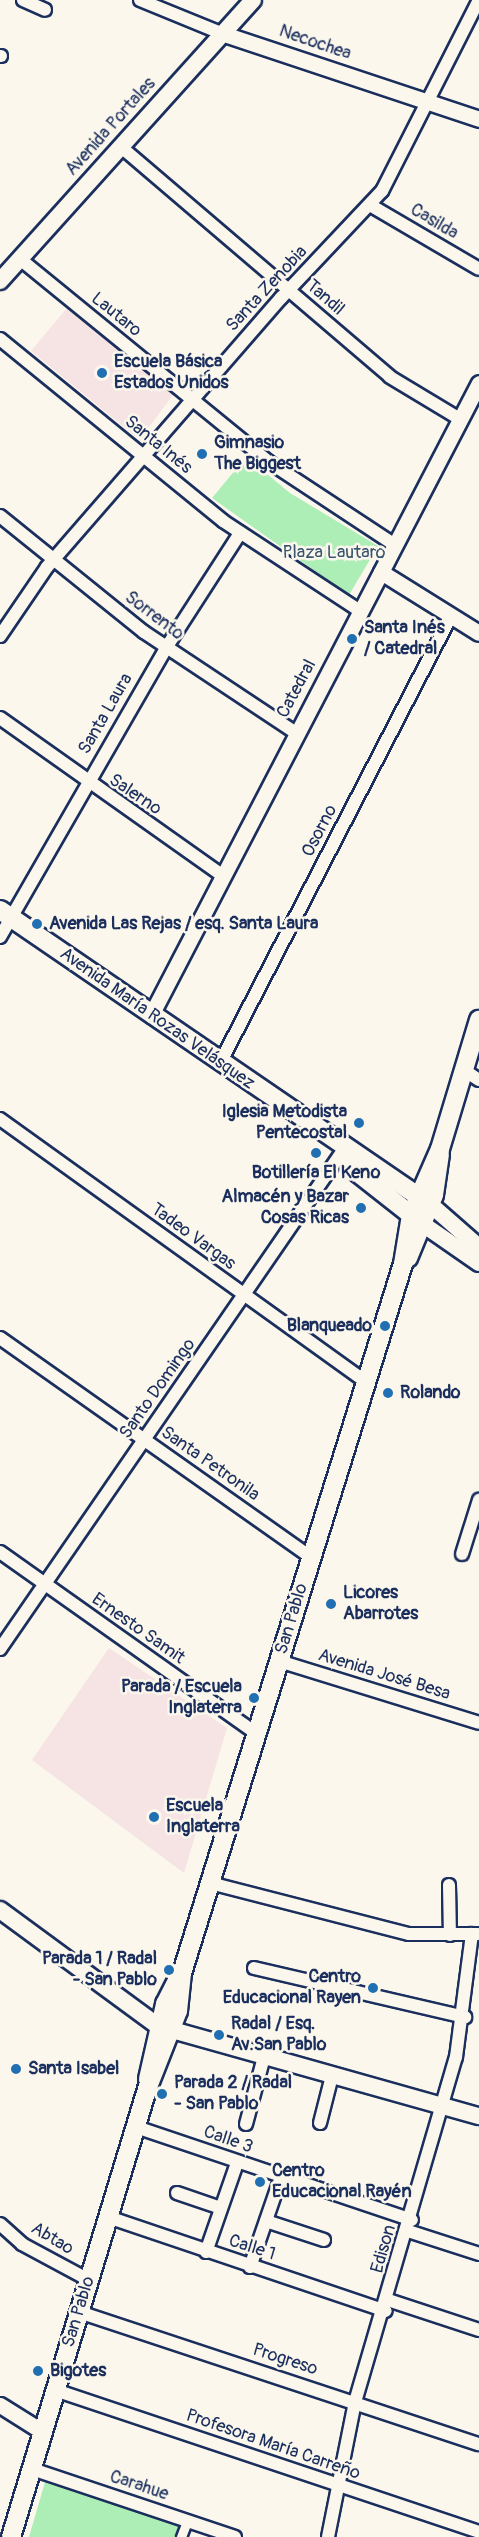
<!DOCTYPE html>
<html>
<head>
<meta charset="utf-8">
<style>
	body { margin:0 }
	#map { position:relative; width:479px; height:2537px; overflow:hidden; background:#fbf7ec; font-family:Pangolin,sans-serif }
	div>[style] { position:absolute }
	.built>* { inset:0; background:#f6e3e3 }
	.green>* { inset:0; background:#adeeb6 }
	.roads { filter:drop-shadow(2px 0 #1b2f5e) drop-shadow(-2px 0 #1b2f5e) drop-shadow(0 2px #1b2f5e) drop-shadow(0 -2px #1b2f5e) }
	.pedestrian>* { height:9px; margin:-4.5px; padding:0 4.5px; transform-origin:4.5px; border-radius:4.5px; background:#fbf7ec }
	.minor>* { height:12px; margin:-6px; padding:0 6px; transform-origin:6px; border-radius:6px; background:#fbf7ec }
	.tertiary>* { height:15px; margin:-7.5px; padding:0 7.5px; transform-origin:7.5px; border-radius:7.5px; background:#fbf7ec }
	.secondary>* { height:16px; margin:-8px; padding:0 8px; transform-origin:8px; border-radius:8px; background:#fbf7ec }
	.primary>* { height:18px; margin:-9px; padding:0 9px; transform-origin:9px; border-radius:9px; background:#fbf7ec }
	.dots>* { width:16px; height:16px; translate:-50% -50%; box-sizing:border-box; border:3px solid #fbf7ec; border-radius:50% }
	span { translate:-50% -50%; white-space:nowrap; text-align:center; line-height:1.15; -webkit-text-stroke:5px #fbf7ec; paint-order:stroke }
	.street-label { font-size:18px; color:#1b2f5e }
	.poi-label { font-size:18px; color:#1b2f5e; font-weight:700 }
	.left { translate:0 -50%; text-align:left }
	.right { translate:-100% -50%; text-align:right }
	.park-label { font-size:18px; color:#385570 }
</style>
</head>
<body>
<div id="map">
	<div class="built">
		<div style="clip-path:polygon(67px 308px,173px 395px,143px 435px,135px 436px,31px 351px)"></div>
		<div style="clip-path:polygon(109px 1648px,227px 1728px,184px 1873px,32px 1760px)"></div>
	</div>
	<div class="green">
		<div style="clip-path:polygon(246px 457px,290px 493px,378px 546px,349px 595px,212px 498px)"></div>
		<div style="clip-path:polygon(45px 2482px,180px 2523px,175px 2537px,29px 2537px)"></div>
	</div>
	<div class="roads">
		<div class="pedestrian">
			<div style="left:181px;top:2537px;width:17px;rotate:-69deg"></div>
		</div>
		<div class="minor">
			<div style="left:23px;top:0;width:24px;rotate:24deg"></div>
			<div style="left:140px;top:0;width:87px;rotate:22.2deg"></div>
			<div style="left:0;top:56px;width:1px"></div>
			<div style="left:120px;top:146px;width:355px;rotate:40.5deg"></div>
			<div style="left:390px;top:377px;width:82px;rotate:31deg"></div>
			<div style="left:370px;top:205px;width:126px;rotate:30.4deg"></div>
			<div style="left:20px;top:259px;width:321px;rotate:39.2deg"></div>
			<div style="left:269px;top:462px;width:151px;rotate:33.4deg"></div>
			<div style="left:0;top:339px;width:288px;rotate:39.2deg"></div>
			<div style="left:223px;top:521px;width:164px;rotate:33.3deg"></div>
			<div style="left:0;top:516px;width:185px;rotate:38.9deg"></div>
			<div style="left:144px;top:632px;width:182px;rotate:33.6deg"></div>
			<div style="left:0;top:636px;width:83px;rotate:-55.7deg"></div>
			<div style="left:47px;top:567px;width:357px;rotate:-49deg"></div>
			<div style="left:281px;top:298px;width:147px;rotate:-46.7deg"></div>
			<div style="left:382px;top:191px;width:214px;rotate:-63.1deg"></div>
			<div style="left:0;top:718px;width:273px;rotate:35.3deg"></div>
			<div style="left:0;top:937px;width:333px;rotate:-60.1deg"></div>
			<div style="left:166px;top:648px;width:137px;rotate:-57.2deg"></div>
			<div style="left:220px;top:1063px;width:503px;rotate:-62.67deg"></div>
			<div style="left:464px;top:1070px;width:18px;rotate:34deg"></div>
			<div style="left:0;top:1119px;width:451px;rotate:35.7deg"></div>
			<div style="left:0;top:1338px;width:382px;rotate:35.2deg"></div>
			<div style="left:0;top:1552px;width:315px;rotate:35.3deg"></div>
			<div style="left:462px;top:1554px;width:57px;rotate:-72.5deg"></div>
			<div style="left:0;top:1649px;width:607px;rotate:-55.47deg"></div>
			<div style="left:279px;top:1661px;width:209px;rotate:17.2deg"></div>
			<div style="left:210px;top:1883px;width:205px;rotate:14.4deg"></div>
			<div style="left:409px;top:1934px;width:69px"></div>
			<div style="left:449px;top:1885px;width:50px;rotate:88.9deg"></div>
			<div style="left:254px;top:1968px;width:217px;rotate:13.1deg"></div>
			<div style="left:320px;top:2123px;width:49px;rotate:-75.7deg"></div>
			<div style="left:246px;top:2124px;width:69px;rotate:-75deg"></div>
			<div style="left:136px;top:2127px;width:291px;rotate:18.6deg"></div>
			<div style="left:177px;top:2193px;width:46px;rotate:18.8deg"></div>
			<div style="left:108px;top:2217px;width:293px;rotate:18.7deg"></div>
			<div style="left:266px;top:2221px;width:61px;rotate:18.1deg"></div>
			<div style="left:0;top:2224px;width:30px;rotate:42deg"></div>
			<div style="left:22px;top:2244px;width:76px;rotate:28.2deg"></div>
			<div style="left:408px;top:2231px;width:75px;rotate:17.9deg"></div>
			<div style="left:206px;top:2252px;width:94px;rotate:-70.8deg"></div>
			<div style="left:250px;top:2267px;width:95px;rotate:-71deg"></div>
			<div style="left:388px;top:2300px;width:96px;rotate:18.2deg"></div>
			<div style="left:79px;top:2312px;width:421px;rotate:18.3deg"></div>
			<div style="left:55px;top:2390px;width:447px;rotate:18.5deg"></div>
			<div style="left:32px;top:2469px;width:214px;rotate:18.5deg"></div>
			<div style="left:328px;top:2537px;width:138px;rotate:-78.7deg"></div>
			<div style="left:355px;top:2402px;width:359px;rotate:-73.7deg"></div>
			<div style="left:456px;top:2057px;width:124px;rotate:-82.6deg"></div>
		</div>
		<div class="tertiary">
			<div style="left:221px;top:33px;width:272px;rotate:18.4deg"></div>
			<div style="left:381px;top:572px;width:115px;rotate:31.9deg"></div>
			<div style="left:151px;top:1015px;width:712px;rotate:-62.57deg"></div>
			<div style="left:0;top:2405px;width:51px;rotate:32.1deg"></div>
		</div>
		<div class="secondary">
			<div style="left:0;top:281px;width:378px;rotate:-48deg"></div>
			<div style="left:431px;top:1205px;width:64px;rotate:41.2deg"></div>
			<div style="left:424px;top:1225px;width:67px;rotate:34.6deg"></div>
			<div style="left:0;top:1910px;width:196px;rotate:36.3deg"></div>
			<div style="left:158px;top:2026px;width:333px;rotate:15.7deg"></div>
		</div>
		<div class="primary">
			<div style="left:0;top:910px;width:522px;rotate:34.39deg"></div>
			<div style="left:345px;top:1154px;width:23px;rotate:56deg"></div>
			<div style="left:358px;top:1173px;width:78px;rotate:38.2deg"></div>
			<div style="left:408px;top:1258px;width:68px;rotate:-67.6deg"></div>
			<div style="left:434px;top:1195px;width:41px;rotate:-81.7deg"></div>
			<div style="left:148px;top:2079px;width:77px;rotate:-77.2deg"></div>
			<div style="left:165px;top:2004px;width:30px;rotate:-63deg"></div>
			<div style="left:11px;top:2537px;width:470px;rotate:-73.1deg"></div>
			<div style="left:148px;top:2087px;width:82px;rotate:-68.5deg"></div>
			<div style="left:178px;top:2011px;width:38px;rotate:-84deg"></div>
			<div style="left:182px;top:1973px;width:743px;rotate:-72.69deg"></div>
			<div style="left:403px;top:1264px;width:50px;rotate:-80.7deg"></div>
			<div style="left:411px;top:1215px;width:72px;rotate:-66.3deg"></div>
			<div style="left:440px;top:1149px;width:135px;rotate:-73.2deg"></div>
		</div>
	</div>
	<div class="dots">
		<div style="left:102px;top:373px;background:#1f6fb2"></div>
		<div style="left:202px;top:454px;background:#1f6fb2"></div>
		<div style="left:352px;top:639px;background:#1f6fb2"></div>
		<div style="left:37px;top:924px;background:#1f6fb2"></div>
		<div style="left:359px;top:1123px;background:#1f6fb2"></div>
		<div style="left:316px;top:1153px;background:#1f6fb2"></div>
		<div style="left:361px;top:1208px;background:#1f6fb2"></div>
		<div style="left:385px;top:1326px;background:#1f6fb2"></div>
		<div style="left:388px;top:1393px;background:#1f6fb2"></div>
		<div style="left:331px;top:1604px;background:#1f6fb2"></div>
		<div style="left:254px;top:1698px;background:#1f6fb2"></div>
		<div style="left:154px;top:1817px;background:#1f6fb2"></div>
		<div style="left:169px;top:1970px;background:#1f6fb2"></div>
		<div style="left:373px;top:1988px;background:#1f6fb2"></div>
		<div style="left:219px;top:2035px;background:#1f6fb2"></div>
		<div style="left:16px;top:2069px;background:#1f6fb2"></div>
		<div style="left:162px;top:2094px;background:#1f6fb2"></div>
		<div style="left:260px;top:2182px;background:#1f6fb2"></div>
		<div style="left:38px;top:2371px;background:#1f6fb2"></div>
	</div>
	<div class="street-label">
		<span style="left:315px;top:43px;rotate:19deg">Necochea</span>
		<span style="left:111px;top:127px;rotate:-48deg">Avenida Portales</span>
		<span style="left:434px;top:222px;rotate:31deg">Casilda</span>
		<span style="left:267px;top:289px;rotate:-47deg">Santa Zenobia</span>
		<span style="left:325px;top:298px;rotate:41deg">Tandil</span>
		<span style="left:116px;top:315px;rotate:39deg">Lautaro</span>
		<span style="left:158px;top:445px;rotate:39deg">Santa Inés</span>
		<span style="left:154px;top:616px;rotate:37deg">Sorrento</span>
		<span style="left:297px;top:689px;rotate:-62deg">Catedral</span>
		<span style="left:106px;top:714px;rotate:-60deg">Santa Laura</span>
		<span style="left:135px;top:795px;rotate:34deg">Salerno</span>
		<span style="left:320px;top:831px;rotate:-63deg">Osorno</span>
		<span style="left:157px;top:1019px;rotate:35deg">Avenida María Rozas Velásquez</span>
		<span style="left:193px;top:1237px;rotate:36deg">Tadeo Vargas</span>
		<span style="left:158px;top:1389px;rotate:-55deg">Santo Domingo</span>
		<span style="left:210px;top:1464px;rotate:35deg">Santa Petronila</span>
		<span style="left:292px;top:1619px;rotate:-73deg">San Pablo</span>
		<span style="left:138px;top:1629px;rotate:35deg">Ernesto Samit</span>
		<span style="left:384px;top:1675px;rotate:17deg">Avenida José Besa</span>
		<span style="left:228px;top:2140px;rotate:19deg">Calle 3</span>
		<span style="left:52px;top:2239px;rotate:31deg">Abtao</span>
		<span style="left:252px;top:2248px;rotate:18deg">Calle 1</span>
		<span style="left:384px;top:2249px;rotate:-74deg">Edison</span>
		<span style="left:79px;top:2312px;rotate:-73deg">San Pablo</span>
		<span style="left:285px;top:2360px;rotate:18deg">Progreso</span>
		<span style="left:273px;top:2445px;rotate:19deg">Profesora María Carreño</span>
		<span style="left:139px;top:2486px;rotate:18deg">Carahue</span>
	</div>
	<div class="poi-label">
		<span class="left" style="left:114px;top:373px">Escuela Básica<br>Estados Unidos</span>
		<span class="left" style="left:214px;top:454px">Gimnasio<br>The Biggest</span>
		<span class="left" style="left:364px;top:639px">Santa Inés<br>/ Catedral</span>
		<span class="left" style="left:49px;top:924px">Avenida Las Rejas / esq. Santa Laura</span>
		<span class="right" style="left:347px;top:1123px">Iglesia Metodista<br>Pentecostal</span>
		<span style="left:316px;top:1173px">Botillería El Keno</span>
		<span class="right" style="left:349px;top:1208px">Almacén y Bazar<br>Cosas Ricas</span>
		<span class="right" style="left:372px;top:1326px">Blanqueado</span>
		<span class="left" style="left:400px;top:1393px">Rolando</span>
		<span class="left" style="left:343px;top:1604px">Licores<br>Abarrotes</span>
		<span class="right" style="left:242px;top:1698px">Parada / Escuela<br>Inglaterra</span>
		<span class="left" style="left:166px;top:1817px">Escuela<br>Inglaterra</span>
		<span class="right" style="left:157px;top:1970px">Parada 1 / Radal<br>- San Pablo</span>
		<span class="right" style="left:361px;top:1988px">Centro<br>Educacional Rayen</span>
		<span class="left" style="left:231px;top:2035px">Radal / Esq.<br>Av.San Pablo</span>
		<span class="left" style="left:28px;top:2069px">Santa Isabel</span>
		<span class="left" style="left:174px;top:2094px">Parada 2 / Radal<br>- San Pablo</span>
		<span class="left" style="left:272px;top:2182px">Centro<br>Educacional Rayén</span>
		<span class="left" style="left:50px;top:2371px">Bigotes</span>
	</div>
	<div class="park-label">
		<span style="left:334px;top:553px">Plaza Lautaro</span>
	</div>
</div>
</body>
</html>
